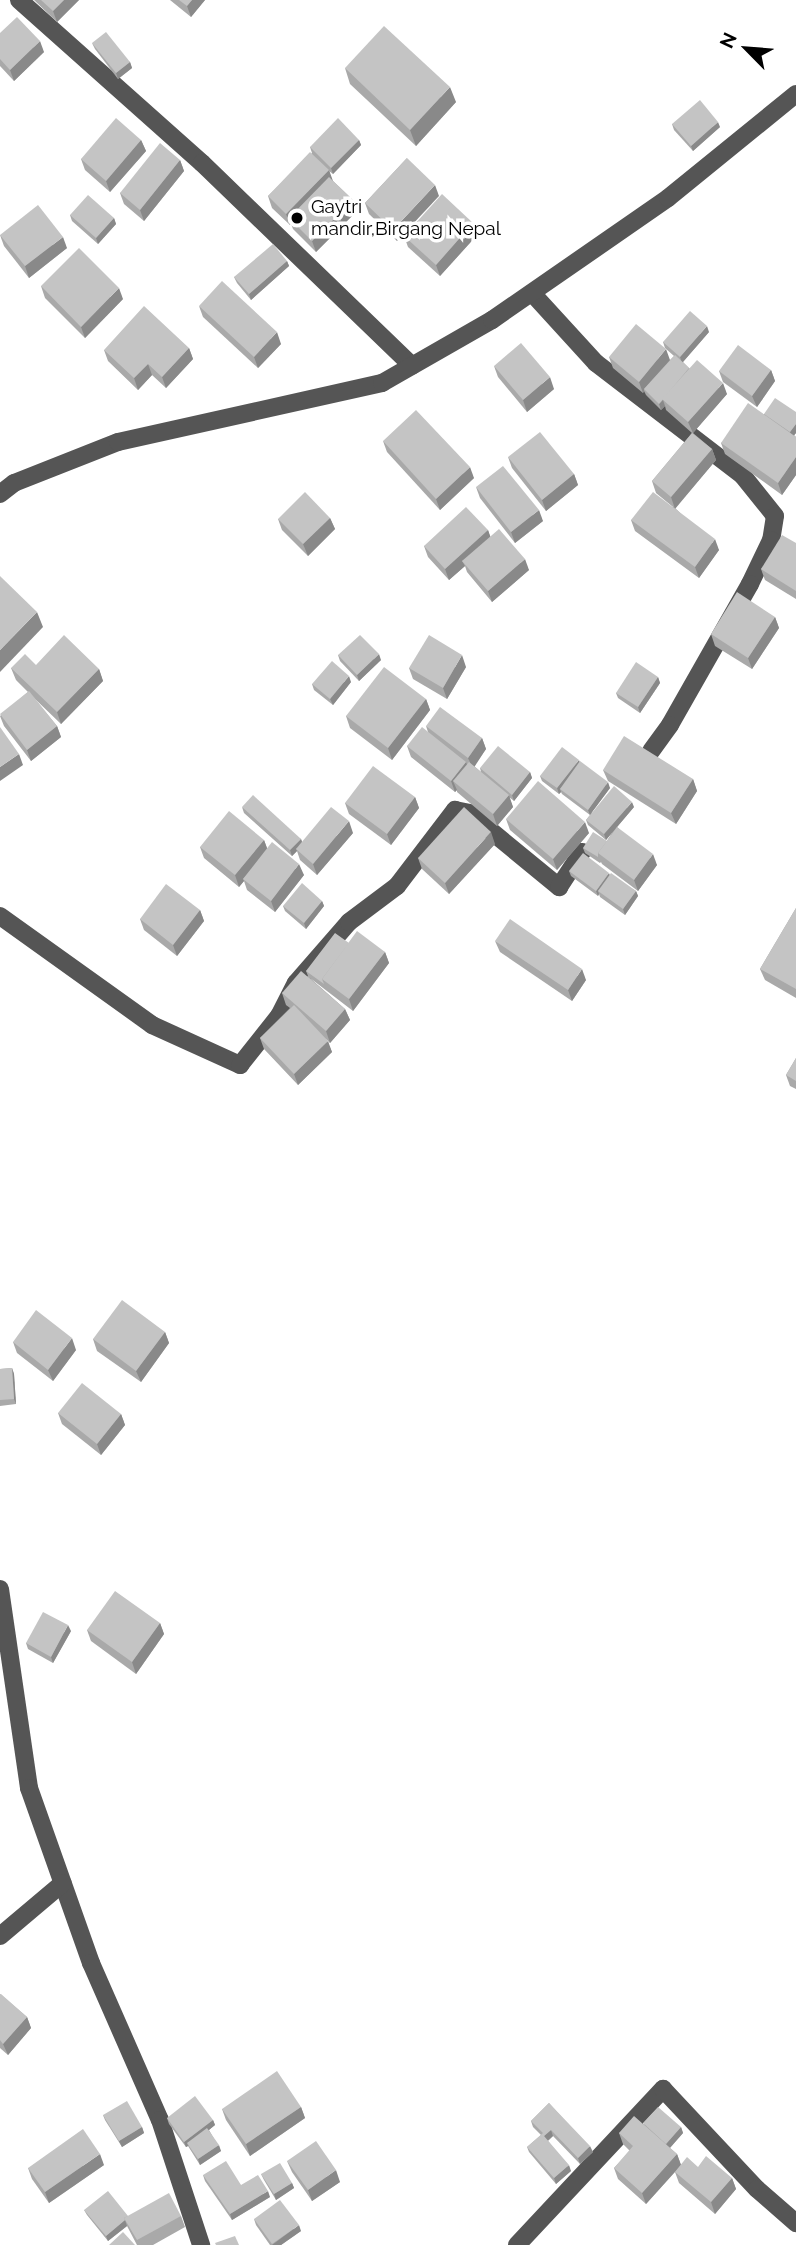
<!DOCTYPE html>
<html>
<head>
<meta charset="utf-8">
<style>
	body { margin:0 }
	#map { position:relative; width:796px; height:2245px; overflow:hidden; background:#fff; font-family:Raleway,sans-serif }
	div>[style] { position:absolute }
	.minor>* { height:18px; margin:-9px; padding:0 9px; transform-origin:9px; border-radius:9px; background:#555 }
	.wall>* { inset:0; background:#a9a9a9 }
	.shaded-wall>* { inset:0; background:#898989 }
	.building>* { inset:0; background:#c4c4c4 }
	.dots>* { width:19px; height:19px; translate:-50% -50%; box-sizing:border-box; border:4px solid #fff; border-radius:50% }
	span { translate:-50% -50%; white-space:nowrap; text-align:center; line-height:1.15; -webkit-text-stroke:7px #fff; paint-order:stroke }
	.poi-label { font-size:19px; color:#000 }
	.left { translate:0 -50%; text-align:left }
	.north { position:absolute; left:712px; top:14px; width:70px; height:70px; -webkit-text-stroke:5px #fff; paint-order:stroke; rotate:295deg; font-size:19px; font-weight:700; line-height:28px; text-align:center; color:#000 }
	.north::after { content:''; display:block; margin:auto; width:24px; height:32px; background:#000; clip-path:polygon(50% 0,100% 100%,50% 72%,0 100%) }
</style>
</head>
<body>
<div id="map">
	<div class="minor">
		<div style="left:19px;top:0;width:245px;rotate:41.7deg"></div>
		<div style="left:202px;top:163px;width:292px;rotate:44deg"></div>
		<div style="left:532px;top:293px;width:95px;rotate:47.6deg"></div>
		<div style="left:596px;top:363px;width:185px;rotate:37.5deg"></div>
		<div style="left:743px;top:476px;width:51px;rotate:51.3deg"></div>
		<div style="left:775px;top:516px;width:24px;rotate:99deg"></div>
		<div style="left:771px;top:540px;width:49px;rotate:115.5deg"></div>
		<div style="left:750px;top:584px;width:162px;rotate:119.6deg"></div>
		<div style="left:670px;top:725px;width:32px;rotate:126deg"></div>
		<div style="left:0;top:494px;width:18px;rotate:-38deg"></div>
		<div style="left:14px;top:483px;width:112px;rotate:-21.5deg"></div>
		<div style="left:118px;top:442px;width:271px;rotate:-12.6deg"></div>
		<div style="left:382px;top:383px;width:127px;rotate:-29.8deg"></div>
		<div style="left:492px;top:320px;width:214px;rotate:-34.7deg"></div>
		<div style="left:668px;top:198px;width:165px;rotate:-39.1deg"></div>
		<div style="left:0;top:916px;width:187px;rotate:35.6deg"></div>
		<div style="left:152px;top:1025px;width:97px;rotate:24.4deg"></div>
		<div style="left:240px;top:1065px;width:63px;rotate:-51.5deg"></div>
		<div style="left:279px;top:1016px;width:37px;rotate:-63deg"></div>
		<div style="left:296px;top:983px;width:81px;rotate:-49deg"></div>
		<div style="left:349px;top:922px;width:60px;rotate:-36.9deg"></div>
		<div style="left:397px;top:886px;width:96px;rotate:-52.7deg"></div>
		<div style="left:455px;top:810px;width:14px;rotate:12deg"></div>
		<div style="left:469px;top:813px;width:117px;rotate:39.4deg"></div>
		<div style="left:559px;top:887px;width:42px;rotate:-56.7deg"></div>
		<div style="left:0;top:1589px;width:201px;rotate:81.7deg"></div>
		<div style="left:29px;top:1788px;width:186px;rotate:70.5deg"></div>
		<div style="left:91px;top:1963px;width:171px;rotate:66.3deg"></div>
		<div style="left:160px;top:2120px;width:132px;rotate:71.8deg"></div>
		<div style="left:0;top:1936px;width:82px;rotate:-40.1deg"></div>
		<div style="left:517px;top:2245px;width:214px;rotate:-46.9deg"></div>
		<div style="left:663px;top:2089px;width:137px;rotate:46.8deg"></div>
		<div style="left:757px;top:2189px;width:52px;rotate:41.1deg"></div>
	</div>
	<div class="wall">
		<div style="clip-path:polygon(34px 0,79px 0,57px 22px)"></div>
		<div style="clip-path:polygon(170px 0,205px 0,191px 17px)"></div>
		<div style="clip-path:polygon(0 33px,44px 52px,14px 81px,0 66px)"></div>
		<div style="clip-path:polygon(92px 43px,130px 62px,132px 68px,118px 79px,95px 49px)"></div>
		<div style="clip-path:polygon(345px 68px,456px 102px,416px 146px,350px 84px)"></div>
		<div style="clip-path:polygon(672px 124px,720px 127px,693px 151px,674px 130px)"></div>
		<div style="clip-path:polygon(141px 140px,146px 151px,110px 192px,85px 170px,81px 159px)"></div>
		<div style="clip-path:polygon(359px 140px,361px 145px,333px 174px,329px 171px,332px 180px,353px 200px,357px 211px,316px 252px,293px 229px,291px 224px,290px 225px,272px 208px,268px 196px,312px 153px,310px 147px)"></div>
		<div style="clip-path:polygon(407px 158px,397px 241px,369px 214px,365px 203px)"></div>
		<div style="clip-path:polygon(180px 160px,184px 171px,144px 221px,124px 204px,120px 193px)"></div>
		<div style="clip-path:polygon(70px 215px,114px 218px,116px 224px,98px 244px,72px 221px)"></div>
		<div style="clip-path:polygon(473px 223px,478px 234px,440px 276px,408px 247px,404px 236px)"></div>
		<div style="clip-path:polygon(0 235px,67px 248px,29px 278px,4px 246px)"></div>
		<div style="clip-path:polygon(287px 261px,289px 266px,251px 300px,237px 283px,234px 277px)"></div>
		<div style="clip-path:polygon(41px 286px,123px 299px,85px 338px,45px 298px)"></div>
		<div style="clip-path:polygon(199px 306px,281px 344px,258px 368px,203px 317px)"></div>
		<div style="clip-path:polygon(709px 332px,683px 362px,689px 368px,727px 394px,693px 433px,712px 449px,716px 460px,675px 508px,719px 550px,699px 578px,635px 531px,631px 520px,673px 507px,656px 493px,652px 481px,692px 433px,666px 410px,665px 406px,661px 410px,646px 395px,644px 391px,643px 393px,613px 368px,609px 357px,670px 360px,674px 356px,665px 348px,663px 342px)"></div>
		<div style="clip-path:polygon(189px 348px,193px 359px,166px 388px,152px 375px,138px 390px,108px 361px,104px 350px)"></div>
		<div style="clip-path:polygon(494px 366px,554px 389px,527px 412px,498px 377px)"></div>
		<div style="clip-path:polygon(771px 370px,775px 381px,757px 407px,723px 382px,719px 371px)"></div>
		<div style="clip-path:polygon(796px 412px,796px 433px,794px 435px,796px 437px,796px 475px,782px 495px,725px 454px,721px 443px,764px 414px)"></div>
		<div style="clip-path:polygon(383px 441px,474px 478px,440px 510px,387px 452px)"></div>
		<div style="clip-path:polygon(508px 457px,574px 474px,578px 485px,546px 511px,512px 468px)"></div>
		<div style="clip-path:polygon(476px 487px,543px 521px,515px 543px,480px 498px)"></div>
		<div style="clip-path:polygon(330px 518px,335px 529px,308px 556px,282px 530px,278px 519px)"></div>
		<div style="clip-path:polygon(488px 530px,490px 537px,529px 570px,492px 602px,467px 572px,465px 566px,449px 580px,428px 557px,424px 546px)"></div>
		<div style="clip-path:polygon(796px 543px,796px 599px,765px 580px,761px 569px)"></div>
		<div style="clip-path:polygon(775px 617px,779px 628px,752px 669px,715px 646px,711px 634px)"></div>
		<div style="clip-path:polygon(338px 655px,381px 660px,359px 681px,340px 661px)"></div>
		<div style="clip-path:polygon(36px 665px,99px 669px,103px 681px,61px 724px,34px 698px,57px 726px,61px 737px,31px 761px,4px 726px,0 716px,28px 692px,16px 680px,11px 668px)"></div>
		<div style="clip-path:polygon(466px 667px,447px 699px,413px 679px,409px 668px)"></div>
		<div style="clip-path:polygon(658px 677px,660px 683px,640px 713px,618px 698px,616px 693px)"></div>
		<div style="clip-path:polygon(351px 682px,333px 705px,314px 690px,312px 684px)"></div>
		<div style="clip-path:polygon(426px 699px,430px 710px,392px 760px,350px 728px,346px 716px)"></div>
		<div style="clip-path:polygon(426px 726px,482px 738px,486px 749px,474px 766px,481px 772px,480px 768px,530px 772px,532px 778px,514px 801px,509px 797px,513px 807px,497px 826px,457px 792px,457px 790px,455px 792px,411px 757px,407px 746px,428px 732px)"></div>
		<div style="clip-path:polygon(580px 762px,610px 788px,591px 813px,634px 807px,617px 827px,657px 865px,638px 891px,602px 864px,601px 862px,600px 863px,585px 853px,583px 848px,607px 841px,613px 831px,606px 840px,588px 825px,586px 820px,590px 815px,562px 794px,561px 792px,559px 794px,542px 781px,540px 776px)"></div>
		<div style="clip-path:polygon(603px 770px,693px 779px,697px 791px,676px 824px,608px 781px)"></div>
		<div style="clip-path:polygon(415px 797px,419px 808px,391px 845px,349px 814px,345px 803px)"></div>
		<div style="clip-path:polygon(242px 807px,301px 839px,302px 842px,353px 833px,317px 875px,300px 860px,297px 851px,292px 856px,244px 813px)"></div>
		<div style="clip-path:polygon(506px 819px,589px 833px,557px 870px,510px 830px)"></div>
		<div style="clip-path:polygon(264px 840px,267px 848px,304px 875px,275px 912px,247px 890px,244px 881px,239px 887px,204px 858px,200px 847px)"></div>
		<div style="clip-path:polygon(495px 844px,449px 894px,422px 869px,418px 858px)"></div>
		<div style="clip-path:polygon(569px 871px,610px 875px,636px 891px,638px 896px,625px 915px,600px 897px,599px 894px,598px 896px,571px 876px)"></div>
		<div style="clip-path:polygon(322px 901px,324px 906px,306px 929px,285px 911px,283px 906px)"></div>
		<div style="clip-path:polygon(796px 908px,796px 998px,765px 980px,760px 969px)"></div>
		<div style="clip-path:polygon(200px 910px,204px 921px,177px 956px,144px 930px,140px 919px)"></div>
		<div style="clip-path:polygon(495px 941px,586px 980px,572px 1001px,500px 952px)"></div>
		<div style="clip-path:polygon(349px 943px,385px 952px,389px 963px,353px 1011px,310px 978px,345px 1009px,350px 1020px,330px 1043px,326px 1039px,332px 1052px,298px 1085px,264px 1049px,260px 1038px,290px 1008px,286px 1005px,282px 993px,308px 976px,306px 971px)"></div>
		<div style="clip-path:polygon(796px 1058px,796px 1089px,790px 1086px,786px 1075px)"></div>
		<div style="clip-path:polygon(165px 1332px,169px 1343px,141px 1382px,97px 1351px,93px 1339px)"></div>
		<div style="clip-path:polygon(13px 1342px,76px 1350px,53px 1381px,17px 1353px)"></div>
		<div style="clip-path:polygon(12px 1368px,14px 1374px,16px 1404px,0 1406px,0 1369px)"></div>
		<div style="clip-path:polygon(58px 1413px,121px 1414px,125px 1425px,101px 1455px,62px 1424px)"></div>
		<div style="clip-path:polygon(160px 1623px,164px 1634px,136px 1674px,91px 1641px,87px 1630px)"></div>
		<div style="clip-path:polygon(71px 1631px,53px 1663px,28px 1649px,26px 1643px)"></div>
		<div style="clip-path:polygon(0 1994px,27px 2017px,31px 2028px,8px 2055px,0 2048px)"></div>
		<div style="clip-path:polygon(549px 2103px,593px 2152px,580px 2164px,553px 2136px,548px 2141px,571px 2171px,556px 2184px,529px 2152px,527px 2147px,541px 2135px,533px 2127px,531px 2121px)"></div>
		<div style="clip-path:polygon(301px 2107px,305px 2118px,250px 2156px,226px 2120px,222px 2109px)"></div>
		<div style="clip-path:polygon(103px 2115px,142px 2127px,144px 2133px,122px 2147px,105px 2120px)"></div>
		<div style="clip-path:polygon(167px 2118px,213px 2120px,215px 2125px,209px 2130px,221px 2151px,200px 2165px,188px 2146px,186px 2147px,169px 2124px)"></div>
		<div style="clip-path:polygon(643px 2124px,681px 2127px,683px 2133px,670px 2148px,677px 2154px,681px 2165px,698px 2167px,732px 2178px,736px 2189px,715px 2214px,679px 2183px,675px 2172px,646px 2204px,618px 2179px,614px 2168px,630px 2151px,623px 2144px,619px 2133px)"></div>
		<div style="clip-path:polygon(287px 2161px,340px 2182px,312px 2201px,292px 2172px)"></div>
		<div style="clip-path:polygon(104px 2165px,49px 2203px,32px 2179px,28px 2168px)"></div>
		<div style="clip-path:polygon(261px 2174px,292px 2183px,294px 2188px,276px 2200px,264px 2180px)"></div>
		<div style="clip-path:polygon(203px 2175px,241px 2185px,270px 2197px,232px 2220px,205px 2181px)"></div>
		<div style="clip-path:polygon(84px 2210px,128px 2216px,181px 2216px,185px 2227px,153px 2245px,137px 2245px,127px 2226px,108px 2241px,87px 2215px)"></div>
		<div style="clip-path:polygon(254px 2219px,301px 2231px,281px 2245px,270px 2245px,256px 2225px)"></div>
	</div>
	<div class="shaded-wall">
		<div style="clip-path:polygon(64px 0,79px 0,57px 22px,53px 11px)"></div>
		<div style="clip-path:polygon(192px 0,205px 0,191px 17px,187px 6px)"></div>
		<div style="clip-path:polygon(40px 41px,44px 52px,14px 81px,10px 70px)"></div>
		<div style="clip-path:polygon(130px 62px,132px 68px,118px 79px,116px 73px)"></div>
		<div style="clip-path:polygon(450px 87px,456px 102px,416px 146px,410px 130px)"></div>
		<div style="clip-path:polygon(718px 122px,720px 127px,693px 151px,691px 146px)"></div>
		<div style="clip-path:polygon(141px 140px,146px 151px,110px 192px,106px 181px)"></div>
		<div style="clip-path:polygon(359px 140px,361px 145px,333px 174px,331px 168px)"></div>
		<div style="clip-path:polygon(180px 160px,184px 171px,144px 221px,140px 210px)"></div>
		<div style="clip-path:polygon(329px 170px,333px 181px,289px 218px,291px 224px,290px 225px,286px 214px)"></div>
		<div style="clip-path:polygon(435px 185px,439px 196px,397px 241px,393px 230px)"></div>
		<div style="clip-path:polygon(353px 200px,357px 211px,316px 252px,312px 241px)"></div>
		<div style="clip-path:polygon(114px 218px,116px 224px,98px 244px,96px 238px)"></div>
		<div style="clip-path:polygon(473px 223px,478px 234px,440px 276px,436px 265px)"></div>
		<div style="clip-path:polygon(63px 237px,67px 248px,29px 278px,25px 266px)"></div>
		<div style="clip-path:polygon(287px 261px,289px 266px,251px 300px,249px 294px)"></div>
		<div style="clip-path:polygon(119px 288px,123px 299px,85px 338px,81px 327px)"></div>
		<div style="clip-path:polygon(707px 326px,709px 332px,682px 363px,680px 357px)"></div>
		<div style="clip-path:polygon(277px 332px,281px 344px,258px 368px,254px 357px)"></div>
		<div style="clip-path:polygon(189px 348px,193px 359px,166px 388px,162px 377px)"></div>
		<div style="clip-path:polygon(666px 349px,670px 360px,644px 389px,644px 391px,643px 393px,639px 382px)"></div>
		<div style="clip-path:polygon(148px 364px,152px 375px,138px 390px,134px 378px)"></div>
		<div style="clip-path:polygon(771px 370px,775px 381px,757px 407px,752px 396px)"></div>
		<div style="clip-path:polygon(550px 377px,554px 389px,527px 412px,523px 400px)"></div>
		<div style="clip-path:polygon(723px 383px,727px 394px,693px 433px,688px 422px)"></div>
		<div style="clip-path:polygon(663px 400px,665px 406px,661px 410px,659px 404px)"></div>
		<div style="clip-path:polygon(796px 424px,796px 433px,792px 438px,790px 432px)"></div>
		<div style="clip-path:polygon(712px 449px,716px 460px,675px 509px,671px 497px)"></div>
		<div style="clip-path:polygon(796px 457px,796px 475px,782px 495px,778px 483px)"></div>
		<div style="clip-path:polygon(470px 467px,474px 478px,440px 510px,436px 499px)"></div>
		<div style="clip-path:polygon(574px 474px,578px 485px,546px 511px,542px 500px)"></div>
		<div style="clip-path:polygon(539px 510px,543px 521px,515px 543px,511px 532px)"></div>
		<div style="clip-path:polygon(330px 518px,335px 529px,308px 556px,303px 544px)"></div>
		<div style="clip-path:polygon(488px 530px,492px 541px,462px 561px,465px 566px,449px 580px,445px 569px)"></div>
		<div style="clip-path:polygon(715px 539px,719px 550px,699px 578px,695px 567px)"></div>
		<div style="clip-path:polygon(525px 559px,529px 570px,492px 602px,488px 591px)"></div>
		<div style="clip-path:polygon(37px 612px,43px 627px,0 672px,0 650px)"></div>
		<div style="clip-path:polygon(775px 617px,779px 628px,752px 669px,748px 658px)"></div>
		<div style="clip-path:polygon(379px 654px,381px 660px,359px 681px,357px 675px)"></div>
		<div style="clip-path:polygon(462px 655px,466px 667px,447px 699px,443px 688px)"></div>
		<div style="clip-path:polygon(99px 669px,103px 681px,61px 724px,57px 712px)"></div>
		<div style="clip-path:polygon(349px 676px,351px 682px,333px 705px,330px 699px)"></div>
		<div style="clip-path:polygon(658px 677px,660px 683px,640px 713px,638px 707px)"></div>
		<div style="clip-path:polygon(426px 699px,430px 710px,392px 760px,388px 748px)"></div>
		<div style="clip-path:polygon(57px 726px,61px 737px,31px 761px,27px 750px)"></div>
		<div style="clip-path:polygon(482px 738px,486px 749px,473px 769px,468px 758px)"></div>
		<div style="clip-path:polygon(19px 754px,23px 765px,0 781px,0 767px)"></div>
		<div style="clip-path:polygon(579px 760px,581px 765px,560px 789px,561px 792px,559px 794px,557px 788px)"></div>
		<div style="clip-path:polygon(466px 762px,470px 773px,453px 781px,457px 790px,455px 792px,451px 781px)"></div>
		<div style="clip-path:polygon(530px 772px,532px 778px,514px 801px,512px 795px)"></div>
		<div style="clip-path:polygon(693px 779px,697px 791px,676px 824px,671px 813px)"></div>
		<div style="clip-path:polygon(608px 782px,610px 788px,590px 815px,588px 810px)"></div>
		<div style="clip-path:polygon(509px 795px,513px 807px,497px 826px,493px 814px)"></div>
		<div style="clip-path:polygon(415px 797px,419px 808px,391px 845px,387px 834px)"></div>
		<div style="clip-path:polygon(632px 802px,634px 807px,606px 840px,604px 834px)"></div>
		<div style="clip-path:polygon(349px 821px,353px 833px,317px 875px,313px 864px)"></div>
		<div style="clip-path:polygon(585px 822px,589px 833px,557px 870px,553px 859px)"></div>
		<div style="clip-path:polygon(491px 832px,495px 844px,449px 894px,445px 883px)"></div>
		<div style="clip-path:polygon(301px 839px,303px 845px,296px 849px,297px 851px,292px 856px,290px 850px)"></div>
		<div style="clip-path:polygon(264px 840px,268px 851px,243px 879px,244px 881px,239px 887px,235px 875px)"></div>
		<div style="clip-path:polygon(653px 854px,657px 865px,638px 891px,634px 880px)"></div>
		<div style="clip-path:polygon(299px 864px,304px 875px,275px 912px,271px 901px)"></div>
		<div style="clip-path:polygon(609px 873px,611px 878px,598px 891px,599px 894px,598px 896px,596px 891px)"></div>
		<div style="clip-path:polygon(636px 891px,638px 896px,625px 915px,623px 909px)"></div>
		<div style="clip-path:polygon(322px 901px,324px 906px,306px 929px,304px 923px)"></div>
		<div style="clip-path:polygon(200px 910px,204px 921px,177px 956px,173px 945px)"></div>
		<div style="clip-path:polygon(385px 952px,389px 963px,353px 1011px,349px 999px)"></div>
		<div style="clip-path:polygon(582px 969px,586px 980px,572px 1001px,568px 990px)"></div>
		<div style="clip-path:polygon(345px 1009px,350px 1020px,330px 1043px,326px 1031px)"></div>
		<div style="clip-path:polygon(328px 1041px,332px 1052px,298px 1085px,294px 1074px)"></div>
		<div style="clip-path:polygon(165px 1332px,169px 1343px,141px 1382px,136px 1371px)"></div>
		<div style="clip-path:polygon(72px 1338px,76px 1350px,53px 1381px,48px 1370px)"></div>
		<div style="clip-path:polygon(12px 1368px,14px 1374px,16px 1404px,14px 1399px)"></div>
		<div style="clip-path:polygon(121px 1414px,125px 1425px,101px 1455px,97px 1444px)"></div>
		<div style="clip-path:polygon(160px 1623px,164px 1634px,136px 1674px,132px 1662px)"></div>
		<div style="clip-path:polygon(68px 1625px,71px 1631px,53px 1663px,51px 1657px)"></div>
		<div style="clip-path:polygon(27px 2017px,31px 2028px,8px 2055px,3px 2044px)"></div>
		<div style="clip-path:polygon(301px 2107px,305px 2118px,250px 2156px,246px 2144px)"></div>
		<div style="clip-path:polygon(213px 2120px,215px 2125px,189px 2146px,187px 2143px,188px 2146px,186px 2147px,184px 2142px)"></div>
		<div style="clip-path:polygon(142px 2127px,144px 2133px,122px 2147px,119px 2141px)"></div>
		<div style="clip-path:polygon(681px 2127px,683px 2133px,668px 2150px,666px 2144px)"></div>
		<div style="clip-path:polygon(551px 2130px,553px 2136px,546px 2142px,544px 2136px)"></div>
		<div style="clip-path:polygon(219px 2145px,221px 2151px,200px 2165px,198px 2159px)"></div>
		<div style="clip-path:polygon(590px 2146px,593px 2152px,580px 2164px,578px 2158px)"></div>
		<div style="clip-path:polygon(100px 2154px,104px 2165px,49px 2203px,45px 2192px)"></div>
		<div style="clip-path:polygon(677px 2154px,681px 2165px,646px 2204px,642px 2193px)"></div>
		<div style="clip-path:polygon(569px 2165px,571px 2171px,556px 2184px,554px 2178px)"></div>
		<div style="clip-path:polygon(336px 2170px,340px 2182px,312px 2201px,308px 2190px)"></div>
		<div style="clip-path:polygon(732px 2178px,736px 2189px,715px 2214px,711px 2202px)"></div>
		<div style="clip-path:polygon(292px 2183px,294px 2188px,276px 2200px,274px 2194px)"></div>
		<div style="clip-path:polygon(268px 2191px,270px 2197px,232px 2220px,230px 2214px)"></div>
		<div style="clip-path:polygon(125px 2220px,127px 2226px,108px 2241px,106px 2236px)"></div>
		<div style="clip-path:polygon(299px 2225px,301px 2231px,281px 2245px,272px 2245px)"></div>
	</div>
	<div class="building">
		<div style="clip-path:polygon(41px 0,64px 0,53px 11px)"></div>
		<div style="clip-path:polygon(179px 0,192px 0,187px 6px)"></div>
		<div style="clip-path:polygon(17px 17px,40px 41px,10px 70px,0 59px,0 33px)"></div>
		<div style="clip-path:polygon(384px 26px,450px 87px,410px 130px,345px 68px)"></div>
		<div style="clip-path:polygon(106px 32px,130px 62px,116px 73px,92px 43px)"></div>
		<div style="clip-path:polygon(700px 100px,718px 122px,691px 146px,672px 124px)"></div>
		<div style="clip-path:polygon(116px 118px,141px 140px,106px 181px,81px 159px)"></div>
		<div style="clip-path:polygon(338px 118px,359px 140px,331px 168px,310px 147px)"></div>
		<div style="clip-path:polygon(160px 143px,180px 160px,140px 210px,120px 193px)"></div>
		<div style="clip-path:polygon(310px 152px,329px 170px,286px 214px,268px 196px)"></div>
		<div style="clip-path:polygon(407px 158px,435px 185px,393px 230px,365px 203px)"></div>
		<div style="clip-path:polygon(329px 177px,353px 200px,312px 241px,289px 218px)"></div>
		<div style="clip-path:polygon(442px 194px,473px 223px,436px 265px,404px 236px)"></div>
		<div style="clip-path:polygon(88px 195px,114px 218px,96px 238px,70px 215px)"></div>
		<div style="clip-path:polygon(38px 205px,63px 237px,25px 266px,0 235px)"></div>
		<div style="clip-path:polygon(273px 244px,287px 261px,249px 294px,234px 277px)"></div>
		<div style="clip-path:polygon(79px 248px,119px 288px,81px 327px,41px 286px)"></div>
		<div style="clip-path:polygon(222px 281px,277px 332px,254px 357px,199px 306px)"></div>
		<div style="clip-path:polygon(144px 306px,189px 348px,162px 377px,148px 364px,134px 378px,104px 350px)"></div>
		<div style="clip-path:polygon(690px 311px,707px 326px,680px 357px,663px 342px)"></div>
		<div style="clip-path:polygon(636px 324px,666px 349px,639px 382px,609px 357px)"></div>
		<div style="clip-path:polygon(521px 343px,550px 377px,523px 400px,494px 366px)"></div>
		<div style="clip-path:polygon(738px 345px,771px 370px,752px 396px,719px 371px)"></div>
		<div style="clip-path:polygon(675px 355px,689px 368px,659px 404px,644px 389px)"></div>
		<div style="clip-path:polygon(697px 360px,723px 383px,688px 422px,662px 399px)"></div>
		<div style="clip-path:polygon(775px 398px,796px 412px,796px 424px,790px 432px,764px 414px)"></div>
		<div style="clip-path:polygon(748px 403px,796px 437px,796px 457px,778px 483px,721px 443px)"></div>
		<div style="clip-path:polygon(416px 410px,470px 467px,436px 499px,383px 441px)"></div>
		<div style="clip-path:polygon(540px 432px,574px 474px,542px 500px,508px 457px)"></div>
		<div style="clip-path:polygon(692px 433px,712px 449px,671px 497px,652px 481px)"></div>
		<div style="clip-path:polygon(503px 466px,539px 510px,511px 532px,476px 487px)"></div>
		<div style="clip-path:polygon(305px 492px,330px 518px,303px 544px,278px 519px)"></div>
		<div style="clip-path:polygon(653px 492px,715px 539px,695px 567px,631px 520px)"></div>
		<div style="clip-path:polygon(466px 507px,488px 530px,445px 569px,424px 546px)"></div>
		<div style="clip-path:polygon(499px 529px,525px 559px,488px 591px,462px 561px)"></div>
		<div style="clip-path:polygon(782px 535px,796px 543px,796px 591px,761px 569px)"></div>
		<div style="clip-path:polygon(0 576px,37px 612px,0 650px)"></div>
		<div style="clip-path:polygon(737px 592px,775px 617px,748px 658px,711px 634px)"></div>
		<div style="clip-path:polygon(64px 635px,99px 669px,57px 712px,11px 668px,25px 654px,36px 665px)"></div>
		<div style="clip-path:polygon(360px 635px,379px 654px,357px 675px,338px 655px)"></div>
		<div style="clip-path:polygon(429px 635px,462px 655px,443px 688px,409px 668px)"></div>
		<div style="clip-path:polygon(332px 661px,349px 676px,330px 699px,312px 684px)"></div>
		<div style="clip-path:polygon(636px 662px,658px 677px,638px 707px,616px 693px)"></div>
		<div style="clip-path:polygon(384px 667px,426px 699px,388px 748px,346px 716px)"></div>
		<div style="clip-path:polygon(29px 691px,57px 726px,27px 750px,0 714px)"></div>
		<div style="clip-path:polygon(440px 707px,482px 738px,468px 758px,426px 726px)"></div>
		<div style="clip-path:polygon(0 727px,19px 754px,0 767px)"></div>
		<div style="clip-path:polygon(422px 727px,466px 762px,451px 781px,407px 746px)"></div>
		<div style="clip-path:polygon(624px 736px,693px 779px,671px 813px,603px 770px)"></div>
		<div style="clip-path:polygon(498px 746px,530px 772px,512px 795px,480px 768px)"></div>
		<div style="clip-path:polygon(562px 747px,579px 760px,557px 788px,540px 776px)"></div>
		<div style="clip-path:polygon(580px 761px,608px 782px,588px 810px,560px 789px)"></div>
		<div style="clip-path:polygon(469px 762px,509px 795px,493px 814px,453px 781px)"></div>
		<div style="clip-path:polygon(373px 766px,415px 797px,387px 834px,345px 803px)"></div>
		<div style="clip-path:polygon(538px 781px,585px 822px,553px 859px,506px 819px)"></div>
		<div style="clip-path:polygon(614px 786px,632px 802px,604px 834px,586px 820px)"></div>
		<div style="clip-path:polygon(253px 795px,301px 839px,290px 850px,242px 807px)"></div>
		<div style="clip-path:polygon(331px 807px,349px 821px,313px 864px,296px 849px)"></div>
		<div style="clip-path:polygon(464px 807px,491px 832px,445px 883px,418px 858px)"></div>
		<div style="clip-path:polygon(229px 811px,264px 840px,235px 875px,200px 847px)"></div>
		<div style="clip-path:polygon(617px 827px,653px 854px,634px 880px,598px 853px)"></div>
		<div style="clip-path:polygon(593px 832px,607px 841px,598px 853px,598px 857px,583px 848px)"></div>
		<div style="clip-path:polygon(272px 842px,299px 864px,271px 901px,243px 879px)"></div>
		<div style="clip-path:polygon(583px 853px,609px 873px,596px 891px,569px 871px)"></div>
		<div style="clip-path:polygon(611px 873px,636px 891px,623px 909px,598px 891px)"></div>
		<div style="clip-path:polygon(302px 883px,322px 901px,304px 923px,283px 906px)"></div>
		<div style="clip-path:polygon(166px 884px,200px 910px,173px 945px,140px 919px)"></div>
		<div style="clip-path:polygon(796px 908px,796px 989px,760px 969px)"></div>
		<div style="clip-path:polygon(510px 919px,582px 969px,568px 990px,495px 941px)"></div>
		<div style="clip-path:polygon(357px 931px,385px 952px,349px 999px,322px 979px)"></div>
		<div style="clip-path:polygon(335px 933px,349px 943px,322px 979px,324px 984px,306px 971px)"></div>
		<div style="clip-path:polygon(301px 971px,345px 1009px,326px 1031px,282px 993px)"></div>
		<div style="clip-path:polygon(294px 1005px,328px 1041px,294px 1074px,260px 1038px)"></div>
		<div style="clip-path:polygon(796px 1058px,796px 1081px,786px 1075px)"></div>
		<div style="clip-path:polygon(122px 1300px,165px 1332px,136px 1371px,93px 1339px)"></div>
		<div style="clip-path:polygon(36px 1310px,72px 1338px,48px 1370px,13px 1342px)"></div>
		<div style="clip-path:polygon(12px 1368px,14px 1399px,0 1400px,0 1369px)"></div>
		<div style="clip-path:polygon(82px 1383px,121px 1414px,97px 1444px,58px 1413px)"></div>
		<div style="clip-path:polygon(115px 1591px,160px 1623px,132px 1662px,87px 1630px)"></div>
		<div style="clip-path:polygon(43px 1612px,68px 1625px,51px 1657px,26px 1643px)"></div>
		<div style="clip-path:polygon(0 1994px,1px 1994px,27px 2017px,3px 2044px,0 2040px)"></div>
		<div style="clip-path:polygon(277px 2071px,301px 2107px,246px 2144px,222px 2109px)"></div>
		<div style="clip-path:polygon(195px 2096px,213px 2120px,184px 2142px,167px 2118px)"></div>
		<div style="clip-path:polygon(127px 2101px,142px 2127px,119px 2141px,103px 2115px)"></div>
		<div style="clip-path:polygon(549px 2103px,590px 2146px,578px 2158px,551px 2130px,544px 2136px,569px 2165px,554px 2178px,527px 2147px,543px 2133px,531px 2121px)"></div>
		<div style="clip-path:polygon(658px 2107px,681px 2127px,666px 2144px,643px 2123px)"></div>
		<div style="clip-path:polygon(634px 2116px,677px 2154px,642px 2193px,614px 2168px,633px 2146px,619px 2133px)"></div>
		<div style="clip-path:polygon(207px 2128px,219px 2145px,198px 2159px,187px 2143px)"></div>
		<div style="clip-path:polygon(83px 2129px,100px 2154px,45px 2192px,28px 2168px)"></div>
		<div style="clip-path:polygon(316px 2141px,336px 2170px,308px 2190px,287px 2161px)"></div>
		<div style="clip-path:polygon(706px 2156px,732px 2178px,711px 2202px,675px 2172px,687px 2157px,698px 2167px)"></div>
		<div style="clip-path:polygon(226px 2161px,241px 2185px,258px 2175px,268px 2191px,230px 2214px,203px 2175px)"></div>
		<div style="clip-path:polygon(280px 2163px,292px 2183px,274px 2194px,261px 2174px)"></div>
		<div style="clip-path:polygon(108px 2191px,128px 2216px,124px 2218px,125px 2220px,106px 2236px,84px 2210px)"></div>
		<div style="clip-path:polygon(169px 2193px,181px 2216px,137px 2240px,124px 2218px)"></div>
		<div style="clip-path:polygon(280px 2200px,299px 2225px,272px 2244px,254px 2219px)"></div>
		<div style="clip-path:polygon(123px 2232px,135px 2245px,109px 2245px)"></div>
		<div style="clip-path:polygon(235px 2236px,239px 2245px,216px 2245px,215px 2243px)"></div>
	</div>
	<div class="dots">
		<div style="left:297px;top:218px;background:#000"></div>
	</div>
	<div class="poi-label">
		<span class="left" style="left:311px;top:218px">Gaytri<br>mandir,Birgang Nepal</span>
	</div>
	<div class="north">N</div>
</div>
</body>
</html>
